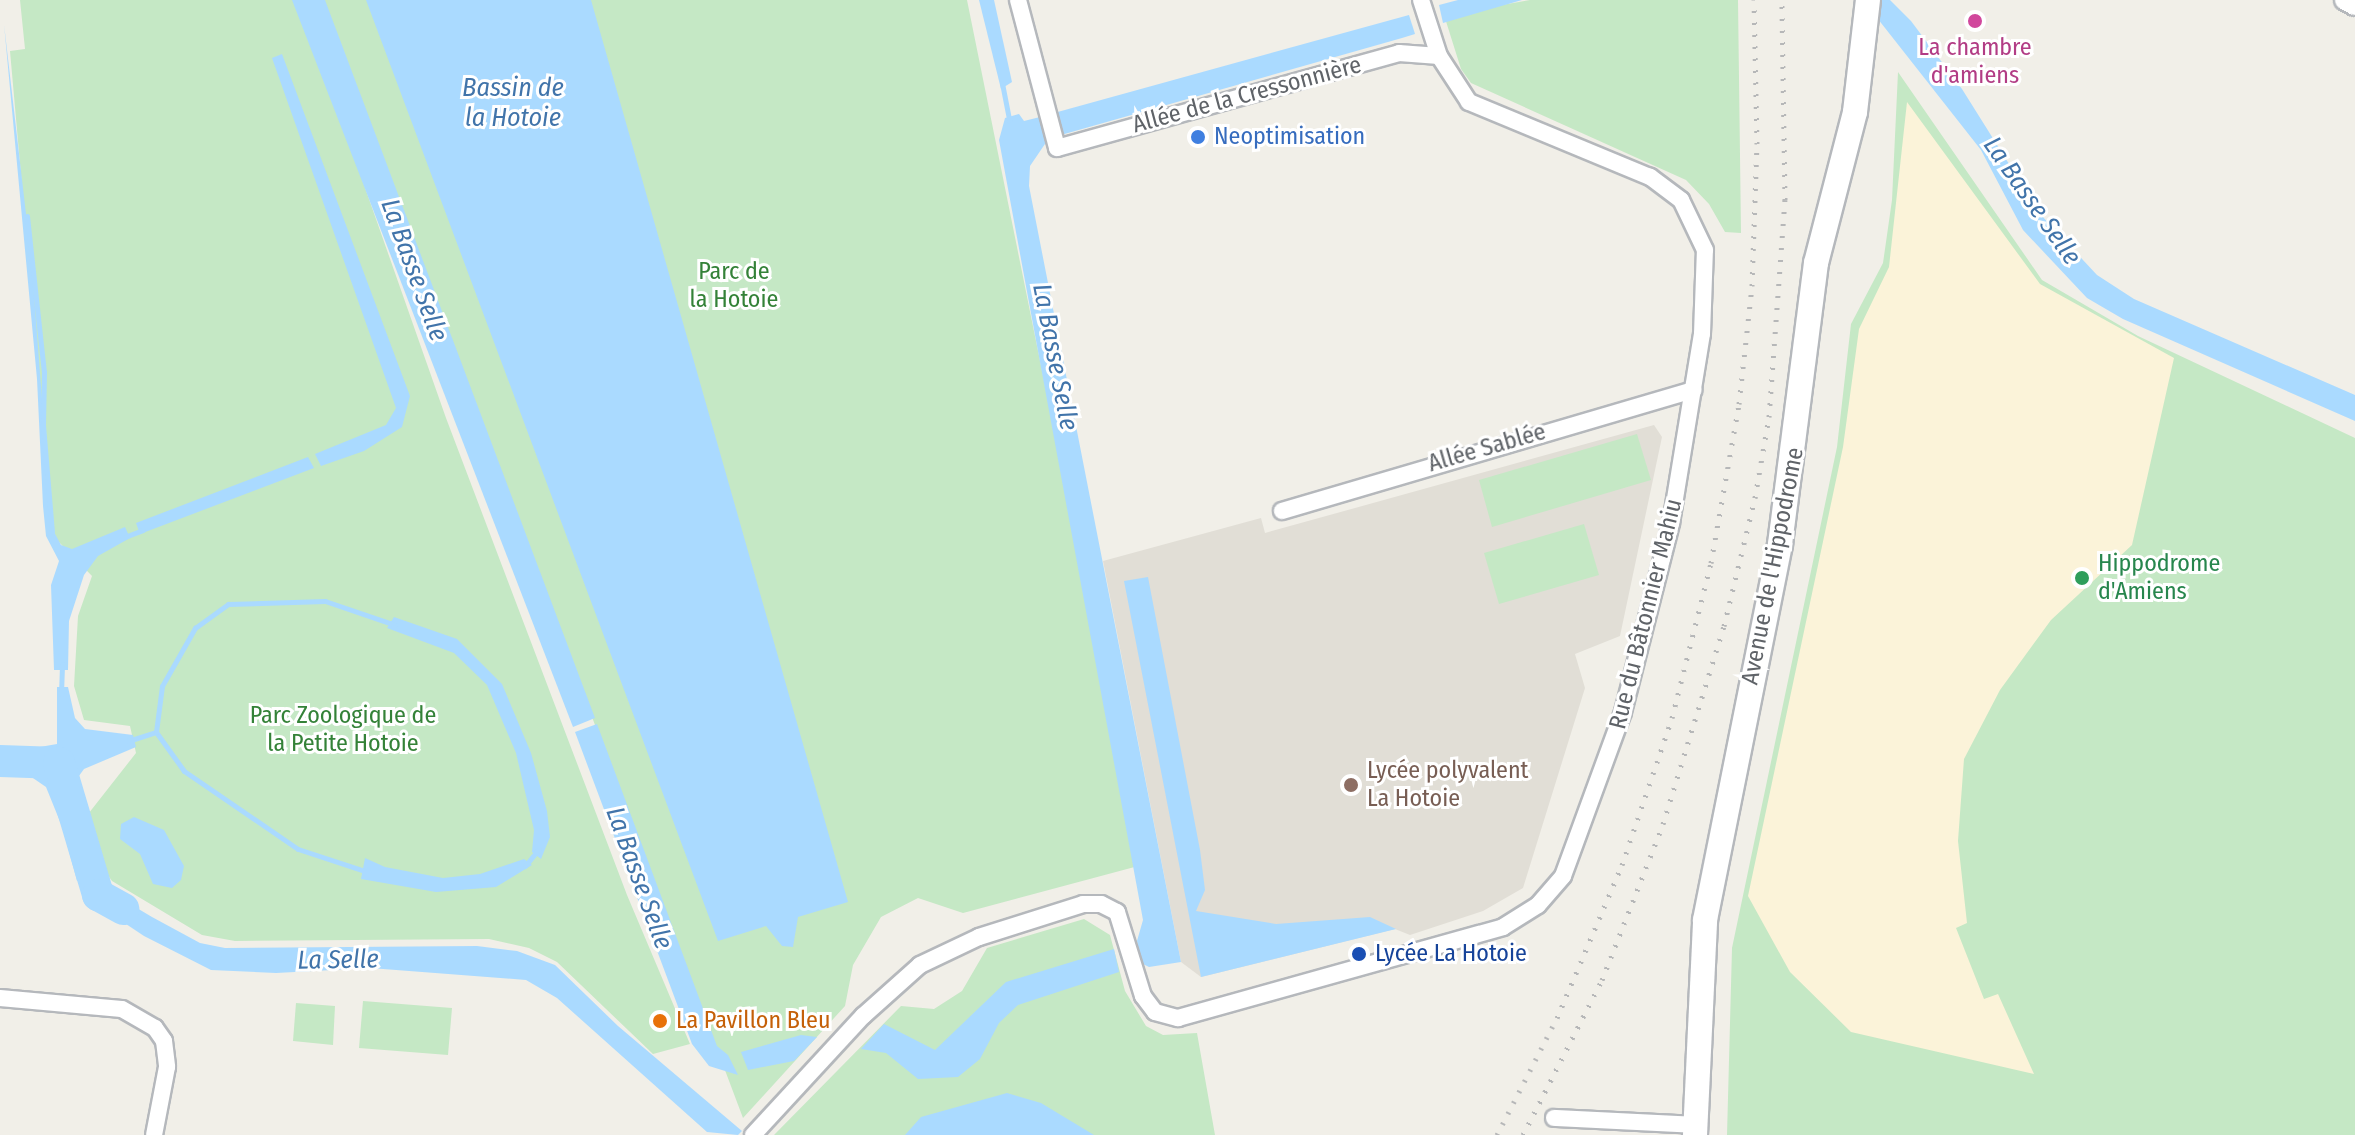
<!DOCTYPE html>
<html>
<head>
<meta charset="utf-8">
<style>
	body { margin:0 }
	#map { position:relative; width:2355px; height:1135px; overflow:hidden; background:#f1efe8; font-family:"Fira Sans Condensed",sans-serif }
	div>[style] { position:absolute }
	.education>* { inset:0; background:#e1ded6 }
	.green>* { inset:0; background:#c5e8c5 }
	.sand>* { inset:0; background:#fbf3d9 }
	.water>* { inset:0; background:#aadaff }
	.stream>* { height:5px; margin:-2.5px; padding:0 2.5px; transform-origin:2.5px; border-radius:2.5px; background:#aadaff }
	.river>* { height:32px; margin:-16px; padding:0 16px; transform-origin:16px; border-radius:16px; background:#aadaff }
	.roads { filter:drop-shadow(2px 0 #b5b8bc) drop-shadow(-2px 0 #b5b8bc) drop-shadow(0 2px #b5b8bc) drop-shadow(0 -2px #b5b8bc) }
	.minor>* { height:16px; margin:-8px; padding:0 8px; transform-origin:8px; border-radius:8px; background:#fff }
	.tertiary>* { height:20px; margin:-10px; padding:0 10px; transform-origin:10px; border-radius:10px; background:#fff }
	.secondary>* { height:24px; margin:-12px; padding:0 12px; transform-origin:12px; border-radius:12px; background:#fff }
	.rail>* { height:5px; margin-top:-2.5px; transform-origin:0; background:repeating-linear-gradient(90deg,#b6b7b8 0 2px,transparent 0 12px) }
	.dots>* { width:22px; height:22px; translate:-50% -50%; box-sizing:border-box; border:4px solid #fff; border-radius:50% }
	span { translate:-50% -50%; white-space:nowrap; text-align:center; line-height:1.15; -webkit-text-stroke:6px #fff; paint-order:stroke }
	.hotel-label { font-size:24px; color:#b23c85 }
	.street-label { font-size:24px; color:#5f6368 }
	.shop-label { font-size:24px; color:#366cbe }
	.left { translate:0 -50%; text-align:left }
	.park-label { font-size:24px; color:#348238 }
	.leisure-label { font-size:24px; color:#27864d }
	.education-label { font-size:24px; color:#785e54 }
	.transit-label { font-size:24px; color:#164399 }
	.food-label { font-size:24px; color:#c56008 }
	.water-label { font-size:26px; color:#4174aa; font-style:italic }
</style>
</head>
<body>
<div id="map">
	<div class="education">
		<div style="clip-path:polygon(1654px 425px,1662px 437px,1620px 636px,1575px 654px,1585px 688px,1523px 888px,1483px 911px,1410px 935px,1395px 929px,1201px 977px,1181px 962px,1103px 561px,1261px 518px,1265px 533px)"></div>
	</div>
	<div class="green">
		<div style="clip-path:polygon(20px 0,299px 0,446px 418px,627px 895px,690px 1044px,653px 1054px,557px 962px,529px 948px,489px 939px,235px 941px,202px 935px,112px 881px,96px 859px,85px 818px,136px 753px,130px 726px,84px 720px,74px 686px,78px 616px,92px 576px,53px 536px,10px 51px,25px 49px)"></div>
		<div style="clip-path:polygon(322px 0,967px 0,1142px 865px,963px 913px,918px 898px,881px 917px,853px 965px,845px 1006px,743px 1118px)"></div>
		<div style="clip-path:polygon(1530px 0,1738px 0,1741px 233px,1725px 232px,1709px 204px,1686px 180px,1471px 83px,1461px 69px,1444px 15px)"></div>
		<div style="clip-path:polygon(1898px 72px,2042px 280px,2138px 336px,2355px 438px,2355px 1135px,1727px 1135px,1732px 948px,1837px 447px,1851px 324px,1883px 263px,1892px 200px)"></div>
		<div style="clip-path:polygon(1637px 434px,1651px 480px,1492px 527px,1479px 480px)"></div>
		<div style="clip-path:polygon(1584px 524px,1599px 575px,1499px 604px,1484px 553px)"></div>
		<div style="clip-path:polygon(1084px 919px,1110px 935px,1125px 991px,1146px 1026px,1163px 1035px,1197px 1033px,1215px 1135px,774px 1135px,901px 1006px,934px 1009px,962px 991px,987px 948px)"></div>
		<div style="clip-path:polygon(363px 1001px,452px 1008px,448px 1055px,359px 1048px)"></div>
		<div style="clip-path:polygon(296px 1003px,335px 1006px,333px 1045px,293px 1041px)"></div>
	</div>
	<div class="sand">
		<div style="clip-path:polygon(1907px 102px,2040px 284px,2174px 358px,2132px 545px,2051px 620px,2000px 690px,1964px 759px,1958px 841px,1967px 923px,1956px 928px,1984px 999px,1998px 994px,2034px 1074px,1851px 1032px,1790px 972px,1748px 896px,1843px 447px,1859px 329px,1889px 267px)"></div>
	</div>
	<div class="water">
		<div style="clip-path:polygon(292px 0,325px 0,595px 718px,573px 727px)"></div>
		<div style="clip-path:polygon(366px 0,591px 0,848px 902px,798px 917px,793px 947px,782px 946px,766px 926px,718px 941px)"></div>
		<div style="clip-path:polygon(979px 0,994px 0,1012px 82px,1001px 89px)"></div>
		<div style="clip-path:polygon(1458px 0,1522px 0,1443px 23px,1439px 5px)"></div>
		<div style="clip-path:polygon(1863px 0,1890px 0,1911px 21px,1962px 89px,2041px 215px,2097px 275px,2134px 299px,2355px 395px,2355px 421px,2123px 319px,2087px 298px,2023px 230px,1981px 150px)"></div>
		<div style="clip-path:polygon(1409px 15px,1415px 34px,1402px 38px,1061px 135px,1054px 113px)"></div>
		<div style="clip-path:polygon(4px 24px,31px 257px,52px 528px,61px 545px,72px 549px,125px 527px,130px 538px,98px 556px,84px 575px,69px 621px,68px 670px,54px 670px,51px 585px,59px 561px,46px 536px,43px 506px,37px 379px)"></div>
		<div style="clip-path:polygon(282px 54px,410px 396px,402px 427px,364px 451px,321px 466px,315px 454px,386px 425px,396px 408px,272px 58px)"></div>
		<div style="clip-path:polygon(1019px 114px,1024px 121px,1040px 117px,1047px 141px,1030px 166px,1029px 186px,1181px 962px,1149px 967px,1141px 963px,1137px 941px,1143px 920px,999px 140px,1005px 118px)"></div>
		<div style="clip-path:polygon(308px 457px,314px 468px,140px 534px,136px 523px)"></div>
		<div style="clip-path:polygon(1148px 577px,1200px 850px,1205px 890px,1196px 911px,1276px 924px,1370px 917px,1396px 929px,1201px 977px,1124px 581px)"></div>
		<div style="clip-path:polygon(394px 617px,457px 639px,502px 684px,531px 753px,547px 811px,550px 837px,541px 859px,532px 852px,534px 830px,516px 753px,487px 685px,454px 653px,387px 628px)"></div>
		<div style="clip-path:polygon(57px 687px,68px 687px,75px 718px,85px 729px,133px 735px,136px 747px,84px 769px,76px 780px,84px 826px,63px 829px,46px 787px,30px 776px,0 770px,0 754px,57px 744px)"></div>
		<div style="clip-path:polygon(597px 724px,717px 1046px,728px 1055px,738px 1075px,709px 1066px,692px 1044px,575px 732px)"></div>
		<div style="clip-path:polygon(134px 817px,164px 830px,184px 866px,181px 880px,172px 888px,153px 884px,140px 854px,120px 839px,121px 824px)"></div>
		<div style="clip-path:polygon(86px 830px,96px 871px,77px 881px,64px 833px)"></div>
		<div style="clip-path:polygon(365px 858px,385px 867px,443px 878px,480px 874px,524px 859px,532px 865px,496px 887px,436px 892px,361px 879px)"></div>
		<div style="clip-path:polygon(99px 877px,115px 895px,152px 917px,200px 943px,225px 948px,477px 946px,517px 951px,555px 965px,618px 1026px,742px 1131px,738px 1135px,707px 1132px,557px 998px,526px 980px,370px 968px,276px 973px,211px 970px,144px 936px,90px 900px,81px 886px)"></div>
		<div style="clip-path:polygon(1114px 949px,1119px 972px,1018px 1005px,999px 1023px,980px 1059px,958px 1077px,918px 1079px,886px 1053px,861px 1049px,884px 1024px,935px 1050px,1006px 982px)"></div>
		<div style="clip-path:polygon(801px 1035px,817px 1037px,794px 1061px,748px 1070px,741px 1052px)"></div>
		<div style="clip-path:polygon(1007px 1093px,1041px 1103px,1094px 1135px,905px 1135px,921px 1117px)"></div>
	</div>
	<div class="stream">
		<div style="left:1002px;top:83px;width:38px;rotate:79deg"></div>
		<div style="left:27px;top:216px;width:157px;rotate:83.8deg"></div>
		<div style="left:44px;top:372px;width:53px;rotate:91.1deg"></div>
		<div style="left:43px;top:425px;width:107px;rotate:85.2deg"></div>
		<div style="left:122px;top:538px;width:22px;rotate:-21deg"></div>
		<div style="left:61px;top:694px;width:30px;rotate:-88deg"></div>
		<div style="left:156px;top:732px;width:48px;rotate:54.3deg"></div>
		<div style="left:184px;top:771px;width:138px;rotate:34.4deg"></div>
		<div style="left:298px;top:849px;width:74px;rotate:18.2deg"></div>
		<div style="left:128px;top:741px;width:29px;rotate:-18deg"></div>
		<div style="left:156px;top:732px;width:46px;rotate:-82.6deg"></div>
		<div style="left:162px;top:686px;width:67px;rotate:-60.4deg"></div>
		<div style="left:195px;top:628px;width:41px;rotate:-36deg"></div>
		<div style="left:228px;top:604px;width:97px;rotate:-1.8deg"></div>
		<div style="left:325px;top:601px;width:74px;rotate:18.9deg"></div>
		<div style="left:525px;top:866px;width:22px;rotate:-51deg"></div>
	</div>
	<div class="river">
		<div style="left:0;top:761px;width:59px;rotate:1.9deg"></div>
		<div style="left:59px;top:763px;width:138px;rotate:73.5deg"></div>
		<div style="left:98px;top:895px;width:29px;rotate:29deg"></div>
	</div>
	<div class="roads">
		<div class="minor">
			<div style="left:1018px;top:0;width:153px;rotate:75.2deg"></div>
			<div style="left:1057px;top:148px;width:355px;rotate:-15.5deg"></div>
			<div style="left:1399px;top:53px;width:40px;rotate:4.3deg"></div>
			<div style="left:1282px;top:511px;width:429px;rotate:-16.4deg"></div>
			<div style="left:0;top:998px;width:122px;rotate:5.2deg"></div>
			<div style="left:122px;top:1009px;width:38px;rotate:30deg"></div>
			<div style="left:155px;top:1028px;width:16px;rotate:55deg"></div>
			<div style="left:164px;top:1041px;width:26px;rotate:83deg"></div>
			<div style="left:167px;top:1067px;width:69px;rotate:100.8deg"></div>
			<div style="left:1554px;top:1118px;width:141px;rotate:2.8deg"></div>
			<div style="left:753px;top:1135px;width:162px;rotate:-47.3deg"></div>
			<div style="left:863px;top:1016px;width:76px;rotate:-41.8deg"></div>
			<div style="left:920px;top:965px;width:65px;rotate:-25.4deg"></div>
			<div style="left:979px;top:937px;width:109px;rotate:-17.6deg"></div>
			<div style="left:1083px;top:904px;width:18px"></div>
			<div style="left:1101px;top:904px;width:18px;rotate:27deg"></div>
			<div style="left:1117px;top:912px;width:88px;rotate:72.8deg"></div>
			<div style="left:1143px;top:996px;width:20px;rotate:53deg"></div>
			<div style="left:1155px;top:1012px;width:24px;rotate:15deg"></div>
			<div style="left:1178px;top:1018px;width:337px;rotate:-15.6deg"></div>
			<div style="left:1503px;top:927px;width:41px;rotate:-32.2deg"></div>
			<div style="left:1538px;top:905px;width:38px;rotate:-49deg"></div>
			<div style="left:1563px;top:876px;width:175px;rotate:-69.9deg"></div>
			<div style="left:1623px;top:712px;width:195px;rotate:-75.7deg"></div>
			<div style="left:1671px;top:523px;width:192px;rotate:-80.7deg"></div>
			<div style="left:1702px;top:334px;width:84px;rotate:-88deg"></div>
			<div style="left:1705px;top:250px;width:55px;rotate:-115.6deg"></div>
			<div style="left:1681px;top:200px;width:39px;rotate:-143deg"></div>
			<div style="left:1650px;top:177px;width:196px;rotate:-157.5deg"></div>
			<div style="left:1469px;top:102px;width:55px;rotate:-123.1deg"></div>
			<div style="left:1439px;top:56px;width:59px;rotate:-107.8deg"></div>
		</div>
		<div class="tertiary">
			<div style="left:2345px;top:0;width:11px;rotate:27deg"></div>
		</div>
		<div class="secondary">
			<div style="left:1695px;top:1135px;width:215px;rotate:-87.3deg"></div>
			<div style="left:1705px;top:920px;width:383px;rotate:-78.7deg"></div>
			<div style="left:1780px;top:544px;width:283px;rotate:-82.7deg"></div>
			<div style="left:1816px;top:263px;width:156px;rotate:-75.5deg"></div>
			<div style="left:1855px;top:112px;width:113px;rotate:-83.4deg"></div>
		</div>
	</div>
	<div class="rail">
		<div style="left:1497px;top:1135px;width:131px;rotate:-62.9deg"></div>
		<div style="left:1557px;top:1018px;width:166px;rotate:-67deg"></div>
		<div style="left:1622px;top:865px;width:155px;rotate:-71.2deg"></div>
		<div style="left:1672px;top:718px;width:160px;rotate:-75.9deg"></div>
		<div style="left:1711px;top:563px;width:161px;rotate:-80deg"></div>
		<div style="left:1739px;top:404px;width:119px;rotate:-83.7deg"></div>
		<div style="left:1752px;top:286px;width:142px;rotate:-88deg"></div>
		<div style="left:1757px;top:144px;width:144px;rotate:-91.2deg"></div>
		<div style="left:1523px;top:1135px;width:174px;rotate:-63deg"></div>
		<div style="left:1602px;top:980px;width:168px;rotate:-68.6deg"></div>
		<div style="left:1663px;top:824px;width:207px;rotate:-72.9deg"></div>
		<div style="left:1724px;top:626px;width:132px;rotate:-76.4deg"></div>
		<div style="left:1755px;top:498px;width:82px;rotate:-80.2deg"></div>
		<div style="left:1769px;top:417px;width:218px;rotate:-85.8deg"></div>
		<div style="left:1785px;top:200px;width:200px;rotate:-90.9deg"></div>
	</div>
	<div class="dots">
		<div style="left:1975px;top:21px;background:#d1479c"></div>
		<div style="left:1198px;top:137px;background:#3f7fe0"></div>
		<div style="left:2082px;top:578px;background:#2e9e5b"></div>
		<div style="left:1351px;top:785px;background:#8d6e63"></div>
		<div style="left:1359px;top:954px;background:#1a4fb4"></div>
		<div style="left:660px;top:1021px;background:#e8710a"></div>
	</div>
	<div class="hotel-label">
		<span style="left:1975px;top:62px">La chambre<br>d'amiens</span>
	</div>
	<div class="street-label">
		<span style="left:1247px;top:95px;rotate:-15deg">Allée de la Cressonnière</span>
		<span style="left:1487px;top:448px;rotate:-16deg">Allée Sablée</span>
		<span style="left:1773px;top:566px;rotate:-79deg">Avenue de l'Hippodrome</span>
		<span style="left:1646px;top:614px;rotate:-76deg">Rue du Bâtonnier Mahiu</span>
	</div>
	<div class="shop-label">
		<span class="left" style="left:1214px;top:137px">Neoptimisation</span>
	</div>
	<div class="park-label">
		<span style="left:734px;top:286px">Parc de<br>la Hotoie</span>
		<span style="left:343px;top:730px">Parc Zoologique de<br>la Petite Hotoie</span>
	</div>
	<div class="leisure-label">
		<span class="left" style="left:2098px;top:578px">Hippodrome<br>d'Amiens</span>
	</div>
	<div class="education-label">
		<span class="left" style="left:1367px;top:785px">Lycée polyvalent<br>La Hotoie</span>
	</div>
	<div class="transit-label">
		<span class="left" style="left:1375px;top:954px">Lycée La Hotoie</span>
	</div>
	<div class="food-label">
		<span class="left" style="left:676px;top:1021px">La Pavillon Bleu</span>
	</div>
	<div class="water-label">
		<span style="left:513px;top:103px">Bassin de<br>la Hotoie</span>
		<span style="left:2032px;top:201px;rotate:55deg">La Basse Selle</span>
		<span style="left:414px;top:270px;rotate:70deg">La Basse Selle</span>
		<span style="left:1055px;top:357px;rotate:79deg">La Basse Selle</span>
		<span style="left:639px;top:878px;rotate:70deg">La Basse Selle</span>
		<span style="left:338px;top:960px;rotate:-1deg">La Selle</span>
	</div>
</div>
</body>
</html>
